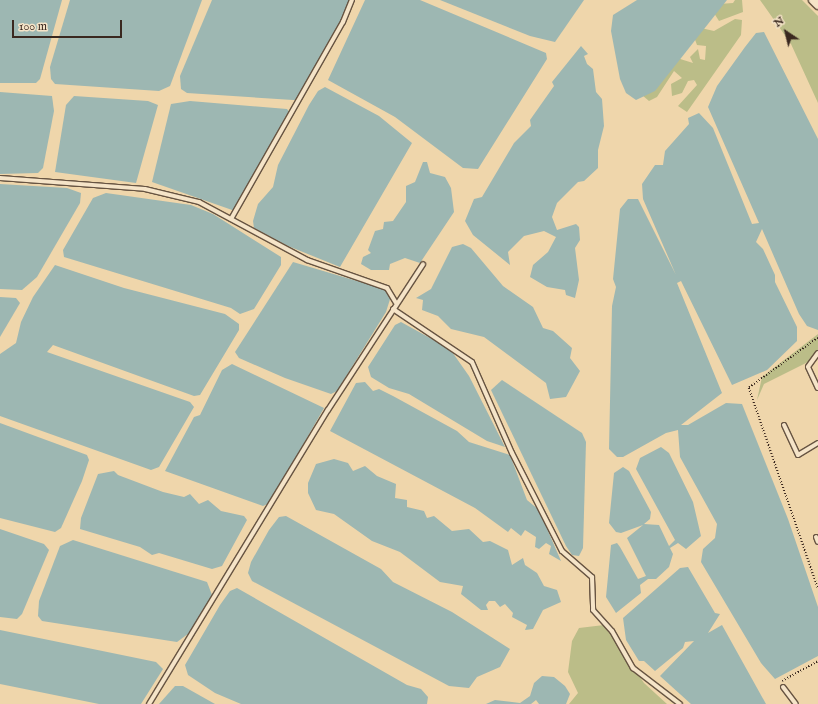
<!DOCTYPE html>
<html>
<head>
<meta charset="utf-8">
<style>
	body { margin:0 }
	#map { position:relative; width:818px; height:704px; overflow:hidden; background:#efd6ab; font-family:"IM FELL English",serif }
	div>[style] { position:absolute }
	.green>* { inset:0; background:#bbbd88 }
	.water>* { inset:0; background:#9db7b2 }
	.path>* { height:1.5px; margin-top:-0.75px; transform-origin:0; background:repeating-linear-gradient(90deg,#3a281f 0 1px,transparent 0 3px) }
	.roads { filter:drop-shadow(1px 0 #675442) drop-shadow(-1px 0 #675442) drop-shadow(0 1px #675442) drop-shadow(0 -1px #675442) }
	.service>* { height:4px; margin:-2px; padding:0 2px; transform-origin:2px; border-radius:2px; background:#f5e4c8 }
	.minor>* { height:8px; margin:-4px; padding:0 4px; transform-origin:4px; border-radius:4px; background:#f5e4c8 }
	span { translate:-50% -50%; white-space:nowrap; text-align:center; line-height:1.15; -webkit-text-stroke:3.5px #f5e4c8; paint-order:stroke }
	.north { position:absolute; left:766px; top:12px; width:40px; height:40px; -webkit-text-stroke:3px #f5e4c8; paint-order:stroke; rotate:325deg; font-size:11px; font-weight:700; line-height:16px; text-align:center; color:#3a281f }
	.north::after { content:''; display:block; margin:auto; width:14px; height:18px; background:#3a281f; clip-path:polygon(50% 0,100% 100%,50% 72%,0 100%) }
	.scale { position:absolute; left:12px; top:20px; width:110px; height:18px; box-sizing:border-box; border:2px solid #3a281f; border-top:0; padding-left:5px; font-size:12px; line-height:14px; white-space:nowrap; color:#3a281f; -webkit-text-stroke:3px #f5e4c8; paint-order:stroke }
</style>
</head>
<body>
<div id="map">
	<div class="green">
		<div style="clip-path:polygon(735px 0,742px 0,743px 12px,719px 21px,714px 13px,719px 4px,733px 3px)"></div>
		<div style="clip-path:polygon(760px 0,802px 0,818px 16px,818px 103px,791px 44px)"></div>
		<div style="clip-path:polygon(735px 19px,742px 20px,741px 35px,687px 112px,678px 106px,697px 85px,694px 80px,688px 81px,682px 93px,672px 96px,671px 84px,682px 78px,674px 71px,657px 97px,649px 101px,642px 95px,677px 58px,693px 63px,690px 57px,698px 49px,700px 59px,705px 60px,706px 46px,697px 45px,694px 37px,701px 28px,714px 31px)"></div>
		<div style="clip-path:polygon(818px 334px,818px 357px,764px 384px,757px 400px,762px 377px)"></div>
		<div style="clip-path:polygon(604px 625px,644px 683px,667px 704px,569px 704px,578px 693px,568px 672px,572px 641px,579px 628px)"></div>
	</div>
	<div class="water">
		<div style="clip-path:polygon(0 0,62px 0,40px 79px,36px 83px,0 83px)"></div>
		<div style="clip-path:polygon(70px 0,202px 0,170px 86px,159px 91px,55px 84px,51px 79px,50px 67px)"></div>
		<div style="clip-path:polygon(212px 0,350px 0,325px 54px,299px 100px,293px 100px,187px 93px,181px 89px,180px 76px)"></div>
		<div style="clip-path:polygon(365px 0,420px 0,546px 53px,547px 59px,478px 169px,463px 168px,395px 117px,328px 80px)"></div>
		<div style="clip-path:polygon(440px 0,584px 0,555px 42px,530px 36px)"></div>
		<div style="clip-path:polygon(637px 0,727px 0,655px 91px,636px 100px,626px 93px,620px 79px,611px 31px,613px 15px)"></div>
		<div style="clip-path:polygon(764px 32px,818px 139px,818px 330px,807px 326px,799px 314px,762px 229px,756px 242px,763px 249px,775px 275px,775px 282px,797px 327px,797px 341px,767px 370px,732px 385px,681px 281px,677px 283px,722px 393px,681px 425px,688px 425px,726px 403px,742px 404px,788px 519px,818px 607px,818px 656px,775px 679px,761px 663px,701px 562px,703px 549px,715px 538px,717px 524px,680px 457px,678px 430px,666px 433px,623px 457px,617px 457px,609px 449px,612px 306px,616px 287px,613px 279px,620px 209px,628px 199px,638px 199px,676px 275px,643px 199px,642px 184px,655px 165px,663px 165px,665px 151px,689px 124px,688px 118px,699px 113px,713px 128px,752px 224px,759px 223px,708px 107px,717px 86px,745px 47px,756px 33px)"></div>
		<div style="clip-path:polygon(581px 46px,588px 54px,584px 56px,587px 64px,593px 69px,596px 92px,602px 99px,604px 126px,598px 150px,598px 168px,584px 181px,578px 182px,557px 203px,552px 217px,557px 230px,576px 224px,579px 227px,580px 240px,575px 248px,579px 280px,575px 298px,566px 295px,565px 290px,547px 287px,530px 277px,533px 265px,548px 252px,556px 237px,544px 231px,524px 236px,508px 252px,510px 265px,473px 235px,465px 221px,474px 199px,482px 197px,514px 143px,531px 126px,530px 120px,554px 86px,552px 82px)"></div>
		<div style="clip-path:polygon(325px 87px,379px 116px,412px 143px,340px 267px,288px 246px,254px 228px,253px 221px,258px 204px,273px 187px,278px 165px,309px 105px,318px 91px)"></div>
		<div style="clip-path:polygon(0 92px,52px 96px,54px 111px,43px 168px,38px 173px,0 174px)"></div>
		<div style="clip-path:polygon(74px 96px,148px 101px,158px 105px,136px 183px,55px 172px,66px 105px)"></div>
		<div style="clip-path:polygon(190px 101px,287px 109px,291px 114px,235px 211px,152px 182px,171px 104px)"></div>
		<div style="clip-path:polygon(423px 162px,427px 162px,430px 173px,445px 177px,451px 188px,454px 212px,420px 263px,405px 258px,390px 264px,389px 270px,371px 270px,361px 264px,363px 257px,371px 253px,368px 250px,375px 231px,383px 229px,384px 222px,393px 221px,406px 202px,406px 186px,415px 182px)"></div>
		<div style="clip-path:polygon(0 184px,67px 188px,81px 193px,80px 203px,37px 277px,22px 290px,0 289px)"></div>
		<div style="clip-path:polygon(106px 193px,191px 205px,213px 214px,281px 257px,281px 265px,254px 309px,240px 314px,231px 308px,64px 257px,63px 250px,93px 198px)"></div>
		<div style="clip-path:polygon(463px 244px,471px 248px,503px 286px,533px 307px,543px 328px,553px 331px,572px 348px,570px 358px,580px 371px,566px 397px,550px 399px,546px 383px,484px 337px,451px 329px,438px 316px,422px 310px,423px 300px,416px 298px,431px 289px,452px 247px)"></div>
		<div style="clip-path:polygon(293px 262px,384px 289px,391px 296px,386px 312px,337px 391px,331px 394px,285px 378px,239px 358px,235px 352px)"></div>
		<div style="clip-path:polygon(55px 265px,124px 288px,225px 314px,239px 324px,239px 330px,200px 395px,194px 396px,53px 345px,47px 352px,190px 402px,194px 407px,159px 467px,151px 470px,0 416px,0 354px,16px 343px,21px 322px,33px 297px)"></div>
		<div style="clip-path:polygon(0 297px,16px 298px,20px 303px,0 337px)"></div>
		<div style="clip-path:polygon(401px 322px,450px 349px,469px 376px,505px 447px,487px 441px,409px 394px,389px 388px,371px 377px,368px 367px,395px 325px)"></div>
		<div style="clip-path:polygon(232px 364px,324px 408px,270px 503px,263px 506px,165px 471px,194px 417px,200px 415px,222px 370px)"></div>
		<div style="clip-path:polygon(502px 380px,582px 433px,586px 442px,583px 548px,579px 556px,572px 555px,566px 546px,491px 390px)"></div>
		<div style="clip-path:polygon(365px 382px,373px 391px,379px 389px,393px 396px,457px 431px,469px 442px,510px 455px,527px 500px,539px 510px,561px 561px,549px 554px,551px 546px,546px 543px,539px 549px,535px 547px,536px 537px,525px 530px,521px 536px,511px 528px,508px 532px,475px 508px,330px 431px,356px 383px)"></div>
		<div style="clip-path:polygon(0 423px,87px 455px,89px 460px,82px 481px,61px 528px,55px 532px,0 518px)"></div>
		<div style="clip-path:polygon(661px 447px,669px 453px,693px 502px,701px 536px,686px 549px,678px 543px,670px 548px,673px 554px,669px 567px,656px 579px,648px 579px,640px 585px,641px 593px,616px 613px,606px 597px,611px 545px,617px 543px,620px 547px,638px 579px,646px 576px,627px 538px,643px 525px,621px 533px,616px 532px,609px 523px,614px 473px,623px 467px,629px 471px,651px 512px,650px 519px,644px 524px,659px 525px,669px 546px,675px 540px,636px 469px,640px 458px)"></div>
		<div style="clip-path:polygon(334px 459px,348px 463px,353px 471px,365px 466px,377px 476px,396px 484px,395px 498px,407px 500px,407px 507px,424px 511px,427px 518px,434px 516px,452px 531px,469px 529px,483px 542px,490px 541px,508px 550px,512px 565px,523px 558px,525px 565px,537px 573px,544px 586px,557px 590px,561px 602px,543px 610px,533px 629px,525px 630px,527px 625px,512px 617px,513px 613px,505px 604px,500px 607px,495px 601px,489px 601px,486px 605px,488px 610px,481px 610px,461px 594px,463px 586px,440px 582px,400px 552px,372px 541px,334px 514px,316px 510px,308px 493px,308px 483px,316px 464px)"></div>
		<div style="clip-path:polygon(114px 471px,118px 475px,163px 492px,184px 497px,190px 494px,199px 504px,208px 500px,221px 511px,244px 516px,247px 520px,222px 566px,212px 569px,159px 553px,152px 555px,140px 547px,80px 529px,81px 518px,98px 474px)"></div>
		<div style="clip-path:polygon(286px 516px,381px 569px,393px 582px,452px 612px,510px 649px,500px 667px,477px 677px,469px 688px,449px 686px,252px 581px,248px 573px,251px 562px,269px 530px,279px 517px)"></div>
		<div style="clip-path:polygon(0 529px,44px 544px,49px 550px,22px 614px,17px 619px,0 617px)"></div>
		<div style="clip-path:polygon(73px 540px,207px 582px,212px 595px,192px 631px,177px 642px,42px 621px,38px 616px,39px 601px,60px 546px)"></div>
		<div style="clip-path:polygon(688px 567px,715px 613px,720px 614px,708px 633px,722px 625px,766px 704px,691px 704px,660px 676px,694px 641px,685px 642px,683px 648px,655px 671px,644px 661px,639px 661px,626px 640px,623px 618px,680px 568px)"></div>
		<div style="clip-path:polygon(237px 588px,407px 685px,421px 689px,428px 697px,427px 704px,241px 704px,215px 693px,188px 675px,185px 665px,220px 605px,230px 591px)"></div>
		<div style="clip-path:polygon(0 630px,156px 662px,163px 669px,141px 704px,99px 704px,0 684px)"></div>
		<div style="clip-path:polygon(542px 676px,554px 677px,565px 686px,570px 694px,566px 704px,539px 704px,536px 700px,531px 704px,486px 704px,495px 700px,520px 703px,530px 696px,534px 683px)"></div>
		<div style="clip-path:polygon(175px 686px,183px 686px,215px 704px,159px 704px)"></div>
	</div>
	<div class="path">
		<div style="left:818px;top:338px;width:85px;rotate:144.1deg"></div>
		<div style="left:749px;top:388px;width:212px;rotate:71deg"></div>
		<div style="left:782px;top:681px;width:41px;rotate:-29.1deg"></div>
	</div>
	<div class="roads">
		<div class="service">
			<div style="left:0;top:178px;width:145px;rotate:4.3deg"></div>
			<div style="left:145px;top:189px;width:56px;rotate:13.5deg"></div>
			<div style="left:199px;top:202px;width:123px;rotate:28.2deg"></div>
			<div style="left:307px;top:260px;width:85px;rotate:19.3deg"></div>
			<div style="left:387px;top:288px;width:17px;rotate:59deg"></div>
			<div style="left:231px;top:219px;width:227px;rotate:-60.4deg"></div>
			<div style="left:343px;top:22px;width:24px;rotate:-68deg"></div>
			<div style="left:393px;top:309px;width:95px;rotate:33.9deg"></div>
			<div style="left:472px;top:362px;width:99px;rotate:66.3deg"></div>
			<div style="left:512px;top:453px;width:110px;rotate:63deg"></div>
			<div style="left:562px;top:551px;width:40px;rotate:41deg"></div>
			<div style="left:592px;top:577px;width:33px;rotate:88deg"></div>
			<div style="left:593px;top:610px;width:28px;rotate:48deg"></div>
			<div style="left:612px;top:631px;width:43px;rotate:60.4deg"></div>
			<div style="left:633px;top:668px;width:59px;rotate:37.5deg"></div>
			<div style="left:818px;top:353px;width:17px;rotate:126deg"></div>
			<div style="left:808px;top:367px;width:23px;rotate:65deg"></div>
			<div style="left:784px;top:425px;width:33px;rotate:65deg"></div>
			<div style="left:798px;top:455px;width:23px;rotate:-31deg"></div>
			<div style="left:816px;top:537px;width:5px;rotate:68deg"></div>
			<div style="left:783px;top:687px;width:21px;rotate:53deg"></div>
			<div style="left:149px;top:704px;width:344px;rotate:-58.7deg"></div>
			<div style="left:328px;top:410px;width:174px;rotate:-56.9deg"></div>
		</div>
		<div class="minor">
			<div style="left:813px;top:0;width:7px;rotate:45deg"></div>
		</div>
	</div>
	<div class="north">N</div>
	<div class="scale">100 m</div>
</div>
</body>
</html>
